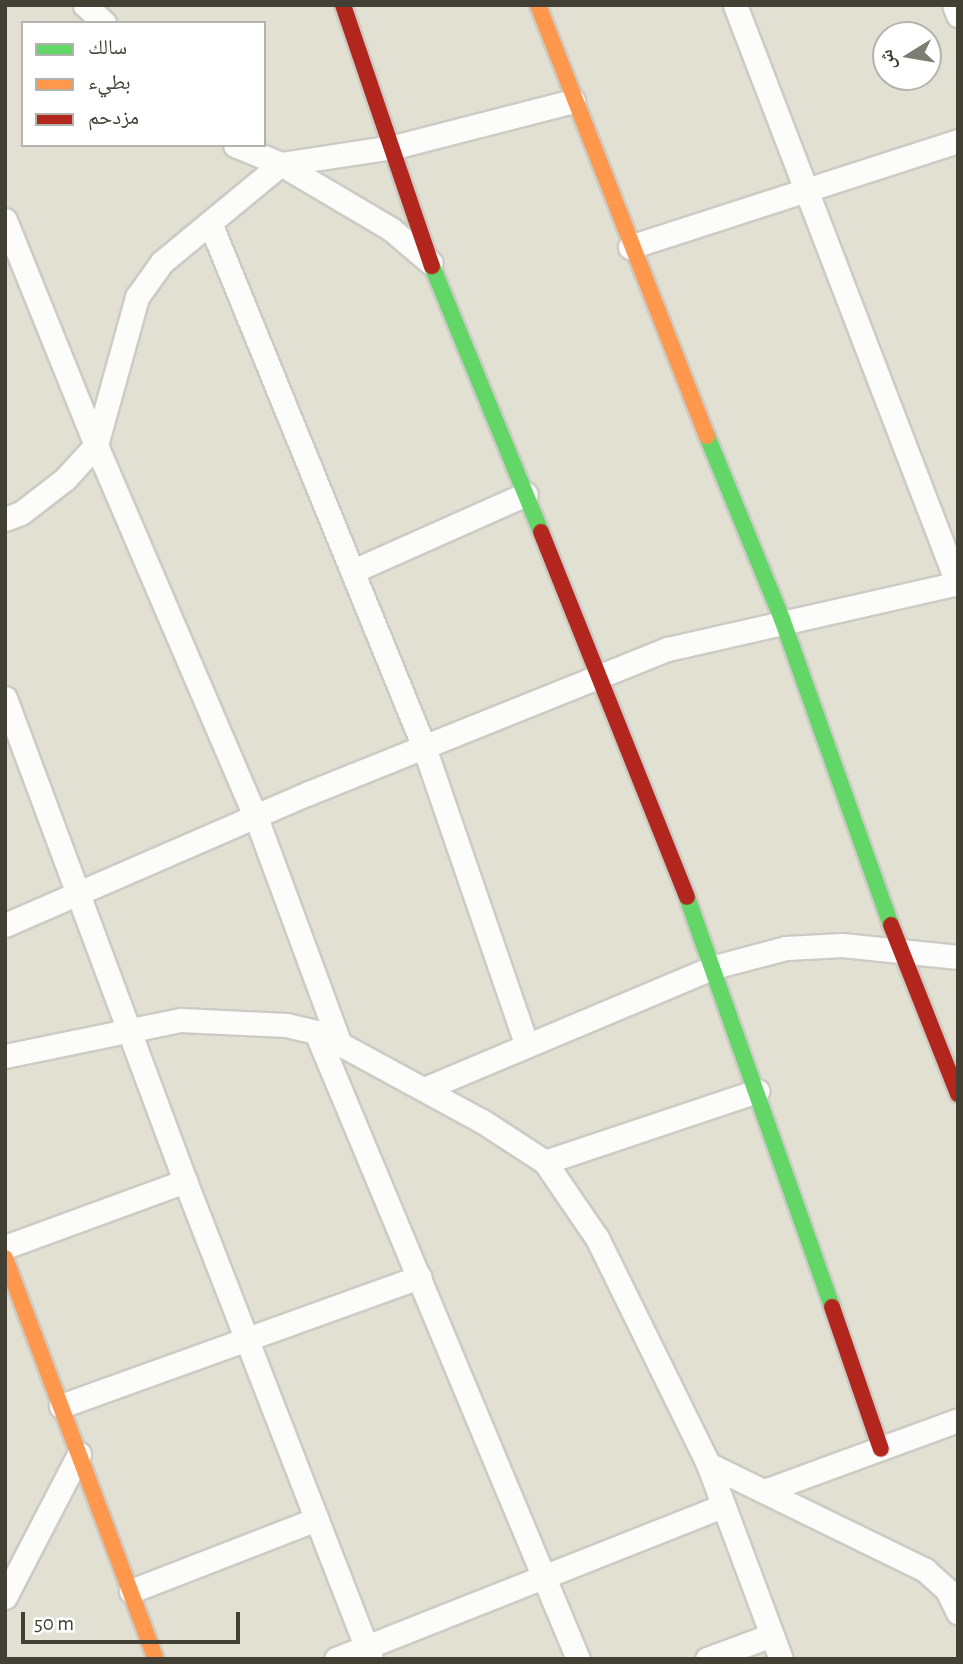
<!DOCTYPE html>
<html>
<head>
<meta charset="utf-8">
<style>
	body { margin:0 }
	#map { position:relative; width:963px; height:1664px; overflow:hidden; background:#eeede6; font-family:"Alegreya Sans","Noto Naskh Arabic",sans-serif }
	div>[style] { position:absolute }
	.residential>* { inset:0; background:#e2e0d3 }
	.roads { filter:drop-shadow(2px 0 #cccbc4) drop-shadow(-2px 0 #cccbc4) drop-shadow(0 2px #cccbc4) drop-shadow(0 -2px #cccbc4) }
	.street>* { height:23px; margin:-11.5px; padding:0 11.5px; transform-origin:11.5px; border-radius:11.5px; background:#fcfcfb }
	.fast>* { height:16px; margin:-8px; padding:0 8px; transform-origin:8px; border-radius:8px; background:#63d668 }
	.slow>* { height:16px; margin:-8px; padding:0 8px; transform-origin:8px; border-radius:8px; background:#ff974d }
	.jam>* { height:16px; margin:-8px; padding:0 8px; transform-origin:8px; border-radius:8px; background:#b3261e }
	span { translate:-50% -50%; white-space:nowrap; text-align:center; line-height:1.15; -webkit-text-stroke:5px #fff; paint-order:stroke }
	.frame { position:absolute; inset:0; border:7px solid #424034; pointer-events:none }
	.legend { position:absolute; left:21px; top:21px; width:245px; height:126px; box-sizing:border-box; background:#fff; border:2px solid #b3b3ae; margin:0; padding:9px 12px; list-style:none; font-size:21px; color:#424034 }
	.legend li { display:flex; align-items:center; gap:14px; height:35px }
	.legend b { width:35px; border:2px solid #b3b3ae }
	.north { position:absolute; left:872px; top:21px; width:70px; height:70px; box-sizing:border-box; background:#fff; border:2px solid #b3b3ae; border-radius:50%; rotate:259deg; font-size:19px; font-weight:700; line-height:28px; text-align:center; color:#424034 }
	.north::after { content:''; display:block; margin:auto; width:24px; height:32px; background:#7e7d72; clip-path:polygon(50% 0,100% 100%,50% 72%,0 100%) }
	.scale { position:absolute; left:21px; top:1612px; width:219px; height:32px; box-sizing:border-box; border:4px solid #424034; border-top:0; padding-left:9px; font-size:21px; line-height:24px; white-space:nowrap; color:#424034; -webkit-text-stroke:5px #fff; paint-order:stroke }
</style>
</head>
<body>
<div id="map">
	<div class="residential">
		<div style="clip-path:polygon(evenodd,5px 5px,958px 5px,958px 1659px,5px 1659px,5px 5px,23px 23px,264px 23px,264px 145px,23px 145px,23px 23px,5px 5px,886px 35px,928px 35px,928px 77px,886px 77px,886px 35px)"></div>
	</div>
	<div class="roads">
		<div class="street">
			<div style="left:85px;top:5px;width:26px;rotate:43deg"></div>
			<div style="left:735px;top:5px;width:621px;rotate:68.97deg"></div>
			<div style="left:954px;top:5px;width:11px;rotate:68deg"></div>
			<div style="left:235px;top:145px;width:50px;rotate:22.4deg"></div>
			<div style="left:281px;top:164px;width:128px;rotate:30.6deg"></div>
			<div style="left:391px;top:229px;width:52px;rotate:40.4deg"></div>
			<div style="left:5px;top:220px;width:243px;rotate:68deg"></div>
			<div style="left:96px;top:445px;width:408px;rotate:66.8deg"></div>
			<div style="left:257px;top:820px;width:239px;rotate:69.7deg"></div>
			<div style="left:210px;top:223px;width:566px;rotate:67.79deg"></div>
			<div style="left:424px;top:747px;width:314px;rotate:71deg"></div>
			<div style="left:630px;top:247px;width:345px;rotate:-17.9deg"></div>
			<div style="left:5px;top:519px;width:17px;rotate:-21deg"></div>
			<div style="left:21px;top:513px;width:56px;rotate:-37.7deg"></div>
			<div style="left:65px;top:479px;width:46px;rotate:-47.6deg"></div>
			<div style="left:96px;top:445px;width:154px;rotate:-74.5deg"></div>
			<div style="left:137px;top:297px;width:43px;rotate:-54.5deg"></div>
			<div style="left:162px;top:262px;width:154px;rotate:-39.5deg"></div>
			<div style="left:281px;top:164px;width:114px;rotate:-8.6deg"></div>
			<div style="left:394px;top:147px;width:185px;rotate:-14.4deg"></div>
			<div style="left:353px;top:571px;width:189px;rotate:-24deg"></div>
			<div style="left:5px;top:698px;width:515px;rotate:69.56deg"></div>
			<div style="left:185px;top:1181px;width:513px;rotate:68.74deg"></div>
			<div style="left:5px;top:925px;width:331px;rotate:-23.5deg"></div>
			<div style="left:309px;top:793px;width:387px;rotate:-21.9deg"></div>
			<div style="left:668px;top:649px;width:297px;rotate:-12.8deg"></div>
			<div style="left:316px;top:1032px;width:680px;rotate:67.32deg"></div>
			<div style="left:5px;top:1056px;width:180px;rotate:-11.6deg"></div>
			<div style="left:181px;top:1020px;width:105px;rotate:2.7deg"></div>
			<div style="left:286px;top:1025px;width:31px;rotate:13deg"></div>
			<div style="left:316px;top:1032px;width:27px;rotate:27deg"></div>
			<div style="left:340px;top:1044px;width:162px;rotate:28.5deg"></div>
			<div style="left:482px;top:1121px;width:75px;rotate:33.1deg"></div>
			<div style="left:545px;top:1162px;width:92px;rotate:55.6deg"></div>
			<div style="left:597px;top:1238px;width:252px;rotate:63.8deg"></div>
			<div style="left:708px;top:1464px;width:208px;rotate:69.5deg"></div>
			<div style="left:424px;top:1089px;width:315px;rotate:-22.8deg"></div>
			<div style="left:714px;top:967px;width:74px;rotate:-14.8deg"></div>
			<div style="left:786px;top:948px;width:56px;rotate:-3.1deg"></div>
			<div style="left:842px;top:945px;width:117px;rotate:5.9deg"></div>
			<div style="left:545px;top:1162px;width:224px;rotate:-18.5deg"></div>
			<div style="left:5px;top:1247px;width:192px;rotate:-20.1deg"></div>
			<div style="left:61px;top:1406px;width:381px;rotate:-19.8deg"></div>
			<div style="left:708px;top:1464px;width:242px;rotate:26deg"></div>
			<div style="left:925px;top:1570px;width:30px;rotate:42deg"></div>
			<div style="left:947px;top:1590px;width:25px;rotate:64deg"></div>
			<div style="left:767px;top:1490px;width:203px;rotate:-20.1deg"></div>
			<div style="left:131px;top:1591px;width:199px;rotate:-21.2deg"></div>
			<div style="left:5px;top:1597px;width:161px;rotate:-62.6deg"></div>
			<div style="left:336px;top:1659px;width:416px;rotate:-21.6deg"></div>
			<div style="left:707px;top:1659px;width:69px;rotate:-20.3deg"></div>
		</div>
		<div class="fast">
			<div style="left:432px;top:266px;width:287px;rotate:67.7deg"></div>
			<div style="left:707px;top:436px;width:198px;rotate:67.7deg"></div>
			<div style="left:782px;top:619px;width:325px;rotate:70.4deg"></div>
			<div style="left:687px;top:897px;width:435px;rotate:70.5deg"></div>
		</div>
		<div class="slow">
			<div style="left:538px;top:5px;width:463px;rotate:68.6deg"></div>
			<div style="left:5px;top:1258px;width:428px;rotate:69.4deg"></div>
		</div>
		<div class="jam">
			<div style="left:343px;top:5px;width:276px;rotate:71.2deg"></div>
			<div style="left:541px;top:532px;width:393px;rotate:68.2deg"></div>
			<div style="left:891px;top:925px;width:182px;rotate:68.4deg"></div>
			<div style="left:832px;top:1307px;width:150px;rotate:71deg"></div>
		</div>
	</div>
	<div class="frame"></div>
	<ul class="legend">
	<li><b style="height:9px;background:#63d668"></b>سالك</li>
	<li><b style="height:9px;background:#ff974d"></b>بطيء</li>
	<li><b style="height:9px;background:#b3261e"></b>مزدحم</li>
	</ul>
	<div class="north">ش</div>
	<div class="scale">50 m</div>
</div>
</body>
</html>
